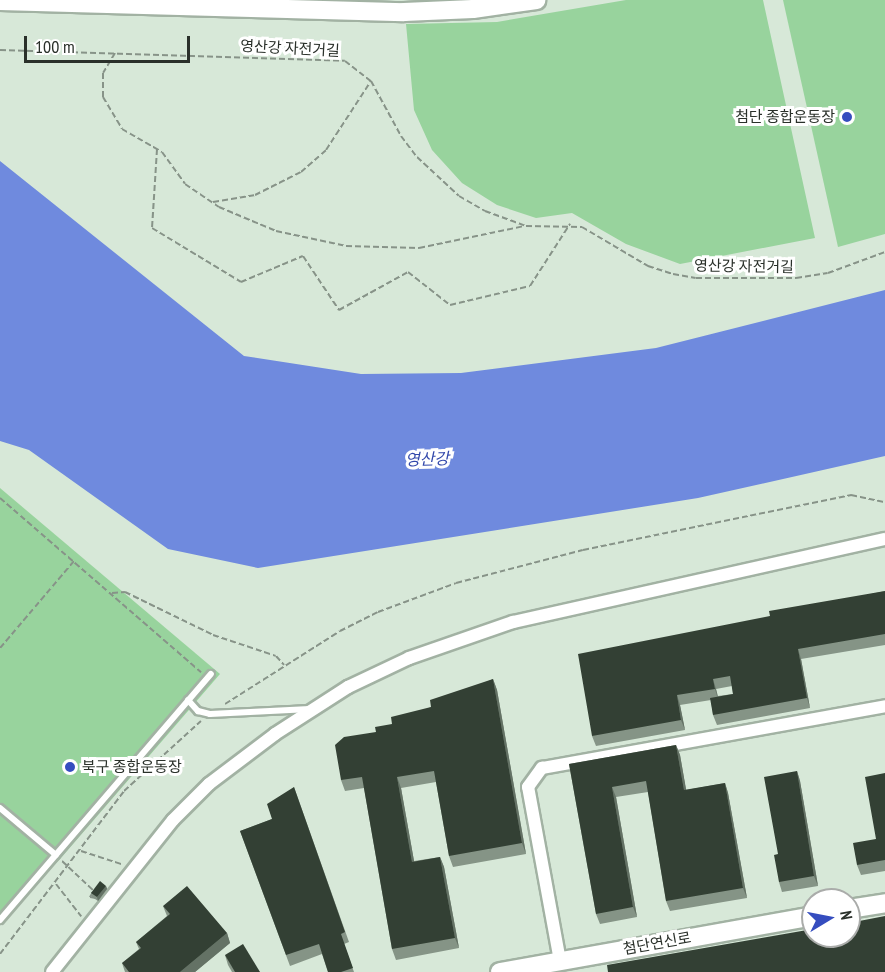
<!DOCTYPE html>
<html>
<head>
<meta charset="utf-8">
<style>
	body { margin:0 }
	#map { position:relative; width:885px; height:972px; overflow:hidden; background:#d7e8d8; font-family:"PT Sans Narrow","Noto Sans KR",sans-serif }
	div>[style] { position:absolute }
	.green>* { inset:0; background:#98d39d }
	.water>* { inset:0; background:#6f8ade }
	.path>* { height:2px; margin-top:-1px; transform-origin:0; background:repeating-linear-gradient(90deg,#879388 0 6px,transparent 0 9px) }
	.roads { filter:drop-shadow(2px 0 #a2b2a3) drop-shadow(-2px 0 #a2b2a3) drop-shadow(0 2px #a2b2a3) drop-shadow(0 -2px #a2b2a3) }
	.lane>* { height:6px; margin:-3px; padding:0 3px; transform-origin:3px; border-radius:3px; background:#fff }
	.street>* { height:12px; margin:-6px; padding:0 6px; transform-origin:6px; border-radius:6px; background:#fff }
	.secondary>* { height:18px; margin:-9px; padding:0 9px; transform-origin:9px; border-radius:9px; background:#fff }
	.wall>* { inset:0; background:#859486 }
	.shaded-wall>* { inset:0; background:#647265 }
	.building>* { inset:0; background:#334034 }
	.dots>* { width:16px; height:16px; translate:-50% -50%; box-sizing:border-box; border:3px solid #fff; border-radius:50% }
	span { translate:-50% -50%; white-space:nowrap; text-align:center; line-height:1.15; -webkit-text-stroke:6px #fff; paint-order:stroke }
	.street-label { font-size:15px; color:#2a302a }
	.poi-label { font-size:15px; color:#2a302a }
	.right { translate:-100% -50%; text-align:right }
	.left { translate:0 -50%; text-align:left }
	.water-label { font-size:16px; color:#3248ab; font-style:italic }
	.north { position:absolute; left:801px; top:888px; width:60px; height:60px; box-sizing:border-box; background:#fff; border:2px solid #aaacaa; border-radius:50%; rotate:80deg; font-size:16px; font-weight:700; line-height:24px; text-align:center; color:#2a302a }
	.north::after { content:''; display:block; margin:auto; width:21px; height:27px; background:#354dbf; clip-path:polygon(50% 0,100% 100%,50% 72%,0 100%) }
	.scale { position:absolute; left:24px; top:36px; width:166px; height:27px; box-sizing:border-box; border:3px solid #2a302a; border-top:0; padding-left:8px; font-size:18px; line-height:21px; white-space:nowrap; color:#2a302a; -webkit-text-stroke:4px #fff; paint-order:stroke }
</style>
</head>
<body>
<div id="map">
	<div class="green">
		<div style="clip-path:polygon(626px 0,763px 0,815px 238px,680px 264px,626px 244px,572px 213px,536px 218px,497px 205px,462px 183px,432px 150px,414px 110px,406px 24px,497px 22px)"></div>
		<div style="clip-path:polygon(783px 0,885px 0,885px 234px,838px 247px)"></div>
		<div style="clip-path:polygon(0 488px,220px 674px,60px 859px,0 922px)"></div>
	</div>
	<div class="water">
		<div style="clip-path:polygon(0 161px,244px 356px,361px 374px,461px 373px,656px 348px,885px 290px,885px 456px,698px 498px,258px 568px,168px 549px,29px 450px,0 441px)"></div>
	</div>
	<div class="path">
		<div style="left:0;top:50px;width:345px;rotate:1.8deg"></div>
		<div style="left:345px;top:61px;width:33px;rotate:38deg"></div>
		<div style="left:371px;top:81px;width:63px;rotate:61.4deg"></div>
		<div style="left:401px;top:136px;width:26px;rotate:53deg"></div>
		<div style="left:417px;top:157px;width:57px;rotate:42.9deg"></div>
		<div style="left:459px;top:196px;width:30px;rotate:30deg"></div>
		<div style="left:485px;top:211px;width:44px;rotate:20.1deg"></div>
		<div style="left:526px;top:226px;width:56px;rotate:1deg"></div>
		<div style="left:582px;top:227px;width:77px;rotate:30.6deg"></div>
		<div style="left:648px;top:266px;width:26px;rotate:18deg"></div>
		<div style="left:673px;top:274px;width:23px;rotate:10deg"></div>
		<div style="left:696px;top:278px;width:100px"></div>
		<div style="left:796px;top:278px;width:32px;rotate:-9deg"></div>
		<div style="left:828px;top:273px;width:61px;rotate:-20.2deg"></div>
		<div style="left:115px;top:53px;width:23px;rotate:121deg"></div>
		<div style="left:103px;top:73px;width:24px;rotate:90deg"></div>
		<div style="left:103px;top:97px;width:37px;rotate:59deg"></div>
		<div style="left:122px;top:129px;width:46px;rotate:29.9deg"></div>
		<div style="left:162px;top:152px;width:39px;rotate:54deg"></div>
		<div style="left:185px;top:184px;width:41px;rotate:34.1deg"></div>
		<div style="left:219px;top:207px;width:62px;rotate:22.8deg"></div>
		<div style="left:276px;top:231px;width:72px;rotate:12.1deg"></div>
		<div style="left:346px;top:246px;width:73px;rotate:1.6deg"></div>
		<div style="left:419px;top:248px;width:107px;rotate:-11.8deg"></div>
		<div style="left:157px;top:149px;width:79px;rotate:93.6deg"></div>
		<div style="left:152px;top:228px;width:104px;rotate:31.2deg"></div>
		<div style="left:241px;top:282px;width:67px;rotate:-22.8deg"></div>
		<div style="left:303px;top:256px;width:65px;rotate:56.3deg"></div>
		<div style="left:339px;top:310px;width:79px;rotate:-28.8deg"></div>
		<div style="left:408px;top:272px;width:53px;rotate:38.2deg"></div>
		<div style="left:450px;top:305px;width:82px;rotate:-13.4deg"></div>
		<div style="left:530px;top:286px;width:74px;rotate:-57.2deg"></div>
		<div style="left:213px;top:202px;width:43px;rotate:-9.5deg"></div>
		<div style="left:255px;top:195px;width:51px;rotate:-26.6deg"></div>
		<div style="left:301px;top:172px;width:33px;rotate:-41deg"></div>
		<div style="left:326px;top:150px;width:82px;rotate:-56.9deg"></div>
		<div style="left:0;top:498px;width:266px;rotate:40.9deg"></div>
		<div style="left:112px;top:593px;width:13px;rotate:-4deg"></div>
		<div style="left:125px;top:592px;width:98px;rotate:26deg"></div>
		<div style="left:213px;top:635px;width:66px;rotate:18.4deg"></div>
		<div style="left:276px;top:656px;width:12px;rotate:48deg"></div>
		<div style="left:0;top:648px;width:114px;rotate:-49.6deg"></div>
		<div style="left:225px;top:704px;width:136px;rotate:-32.4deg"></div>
		<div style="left:340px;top:631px;width:42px;rotate:-26.6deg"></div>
		<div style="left:378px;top:612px;width:83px;rotate:-20.4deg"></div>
		<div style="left:456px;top:583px;width:131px;rotate:-14.6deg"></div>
		<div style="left:583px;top:550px;width:274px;rotate:-11.6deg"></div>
		<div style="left:851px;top:495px;width:35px;rotate:12deg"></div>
		<div style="left:81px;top:851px;width:45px;rotate:18deg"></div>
		<div style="left:62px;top:861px;width:44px;rotate:43.2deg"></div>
		<div style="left:56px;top:884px;width:41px;rotate:52deg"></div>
		<div style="left:93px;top:892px;width:6px;rotate:121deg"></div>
		<div style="left:90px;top:897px;width:6px;rotate:9deg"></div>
		<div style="left:0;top:954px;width:205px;rotate:-52.7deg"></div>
		<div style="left:124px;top:791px;width:104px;rotate:-42.3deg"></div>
	</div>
	<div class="roads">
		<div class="lane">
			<div style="left:188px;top:700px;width:15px;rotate:48deg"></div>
			<div style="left:198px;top:711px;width:12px;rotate:14deg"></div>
			<div style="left:210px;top:714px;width:100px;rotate:-2.9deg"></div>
			<div style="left:0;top:808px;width:73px;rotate:40deg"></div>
			<div style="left:0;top:920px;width:324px;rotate:-49.4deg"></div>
		</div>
		<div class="street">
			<div style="left:560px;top:961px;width:177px;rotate:-100.4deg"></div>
			<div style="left:528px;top:787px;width:24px;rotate:-54deg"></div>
			<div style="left:542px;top:768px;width:349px;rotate:-10.2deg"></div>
			<div style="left:52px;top:972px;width:194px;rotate:-51.5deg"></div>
			<div style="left:173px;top:820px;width:51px;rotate:-45deg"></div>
			<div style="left:209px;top:784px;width:83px;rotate:-37.1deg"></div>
			<div style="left:275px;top:734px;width:87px;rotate:-32.8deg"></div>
			<div style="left:348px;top:687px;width:68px;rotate:-25.4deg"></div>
			<div style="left:409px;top:658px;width:110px;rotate:-19.1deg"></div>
			<div style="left:513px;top:622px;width:381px;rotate:-12.6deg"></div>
		</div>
		<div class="secondary">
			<div style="left:0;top:1px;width:404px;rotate:1.6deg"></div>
			<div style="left:404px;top:12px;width:69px;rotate:-2.5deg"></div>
			<div style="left:473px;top:9px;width:64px;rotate:-8.1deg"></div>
			<div style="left:849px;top:909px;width:36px;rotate:-9deg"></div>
			<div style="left:500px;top:972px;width:318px;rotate:-10.1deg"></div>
		</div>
	</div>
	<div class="wall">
		<div style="clip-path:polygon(evenodd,885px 591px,885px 645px,801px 659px,810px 708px,717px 725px,713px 715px,711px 700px,680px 705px,685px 730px,596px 746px,592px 736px,770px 616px,885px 591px,732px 686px,733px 694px,718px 696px,716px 689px,732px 686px)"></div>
		<div style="clip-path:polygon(493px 679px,497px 690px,526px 854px,453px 867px,449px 856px,436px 782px,401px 788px,414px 861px,440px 857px,444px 867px,459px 948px,396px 960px,392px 949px,364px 788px,345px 791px,341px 780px,376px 732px)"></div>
		<div style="clip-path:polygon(676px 745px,680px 755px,686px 790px,725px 783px,728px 793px,747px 898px,670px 911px,666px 901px,648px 792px,616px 797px,637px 917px,600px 924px,596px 914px,569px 764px)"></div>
		<div style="clip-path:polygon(797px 771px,800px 781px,818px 886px,782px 892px,779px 882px,778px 854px)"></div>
		<div style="clip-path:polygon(885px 773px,885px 871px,861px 875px,857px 865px,876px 839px)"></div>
		<div style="clip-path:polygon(294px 787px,349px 942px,344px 944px,354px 972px,328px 972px,322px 954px,290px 966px,240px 831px,272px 819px)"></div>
		<div style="clip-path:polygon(106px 886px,107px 889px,98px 901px,92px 897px,91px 893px)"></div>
		<div style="clip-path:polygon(163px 906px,227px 933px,230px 943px,195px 972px,125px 972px,122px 963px,139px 949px,136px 942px,167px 916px)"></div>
		<div style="clip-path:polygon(225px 955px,260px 972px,232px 972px,228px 965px)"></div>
	</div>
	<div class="shaded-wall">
		<div style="clip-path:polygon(798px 649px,801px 659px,810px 708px,807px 698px)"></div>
		<div style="clip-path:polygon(493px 679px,497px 690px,526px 854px,522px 843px)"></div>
		<div style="clip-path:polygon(713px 679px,716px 689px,718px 699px,715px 689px)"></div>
		<div style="clip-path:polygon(677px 695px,680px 705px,685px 730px,681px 720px)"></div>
		<div style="clip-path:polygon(676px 745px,680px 755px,688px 800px,684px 790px)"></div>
		<div style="clip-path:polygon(797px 771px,800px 781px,818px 886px,814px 876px)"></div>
		<div style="clip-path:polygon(397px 777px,401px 788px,416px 872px,412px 862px)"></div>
		<div style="clip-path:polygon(725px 783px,728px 793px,747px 898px,743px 888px)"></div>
		<div style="clip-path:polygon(612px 787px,616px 797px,637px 917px,633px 907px)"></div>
		<div style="clip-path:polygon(440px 857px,444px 867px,459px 948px,455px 938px)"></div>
		<div style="clip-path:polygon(106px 886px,107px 889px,98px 901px,97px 897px)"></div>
		<div style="clip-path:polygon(227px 933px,230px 943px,195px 972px,180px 972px)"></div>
	</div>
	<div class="building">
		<div style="clip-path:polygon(885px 591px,885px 634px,798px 649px,807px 698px,713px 715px,710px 698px,733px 694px,730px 676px,713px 679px,715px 689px,677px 695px,681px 720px,592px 736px,578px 654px,770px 616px,769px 611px)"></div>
		<div style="clip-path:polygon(493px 679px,522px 843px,449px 856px,434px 771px,397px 777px,412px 862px,440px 857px,455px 938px,392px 949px,362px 777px,341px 780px,335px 745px,344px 737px,376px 732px,375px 727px,392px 724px,391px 717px,431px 707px,430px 700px)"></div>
		<div style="clip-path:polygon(676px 745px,684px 790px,725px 783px,743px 888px,666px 901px,646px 781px,612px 787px,633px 907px,596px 914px,569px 764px)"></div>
		<div style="clip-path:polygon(797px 771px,814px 876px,779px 882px,774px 855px,778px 854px,764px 777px)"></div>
		<div style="clip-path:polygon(885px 773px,885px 860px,857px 865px,853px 843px,876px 839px,865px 777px)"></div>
		<div style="clip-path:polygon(294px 787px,345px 932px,341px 934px,353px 968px,341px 972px,328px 972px,319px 944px,286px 955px,240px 831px,272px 819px,267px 804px)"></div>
		<div style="clip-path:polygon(100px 881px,106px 886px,97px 897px,91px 893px)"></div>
		<div style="clip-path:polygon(187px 886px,227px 933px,180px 972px,129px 972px,122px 963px,141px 948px,136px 942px,170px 914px,163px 906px)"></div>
		<div style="clip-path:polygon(885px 916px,885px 972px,608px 972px,607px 965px,813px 929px,813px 936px,849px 936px,849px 923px)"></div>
		<div style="clip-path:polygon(243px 944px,260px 972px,235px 972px,225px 955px)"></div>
	</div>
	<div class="dots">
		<div style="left:847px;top:117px;background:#354dbf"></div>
		<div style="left:70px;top:767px;background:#354dbf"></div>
	</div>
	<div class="street-label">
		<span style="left:290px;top:48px;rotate:3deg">영산강 자전거길</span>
		<span style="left:744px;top:266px;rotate:1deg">영산강 자전거길</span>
		<span style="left:657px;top:943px;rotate:-10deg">첨단연신로</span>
	</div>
	<div class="poi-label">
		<span class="right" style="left:835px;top:117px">첨단 종합운동장</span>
		<span class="left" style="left:82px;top:767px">북구 종합운동장</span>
	</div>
	<div class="water-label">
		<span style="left:427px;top:459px;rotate:-2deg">영산강</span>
	</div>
	<div class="north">N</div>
	<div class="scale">100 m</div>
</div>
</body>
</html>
